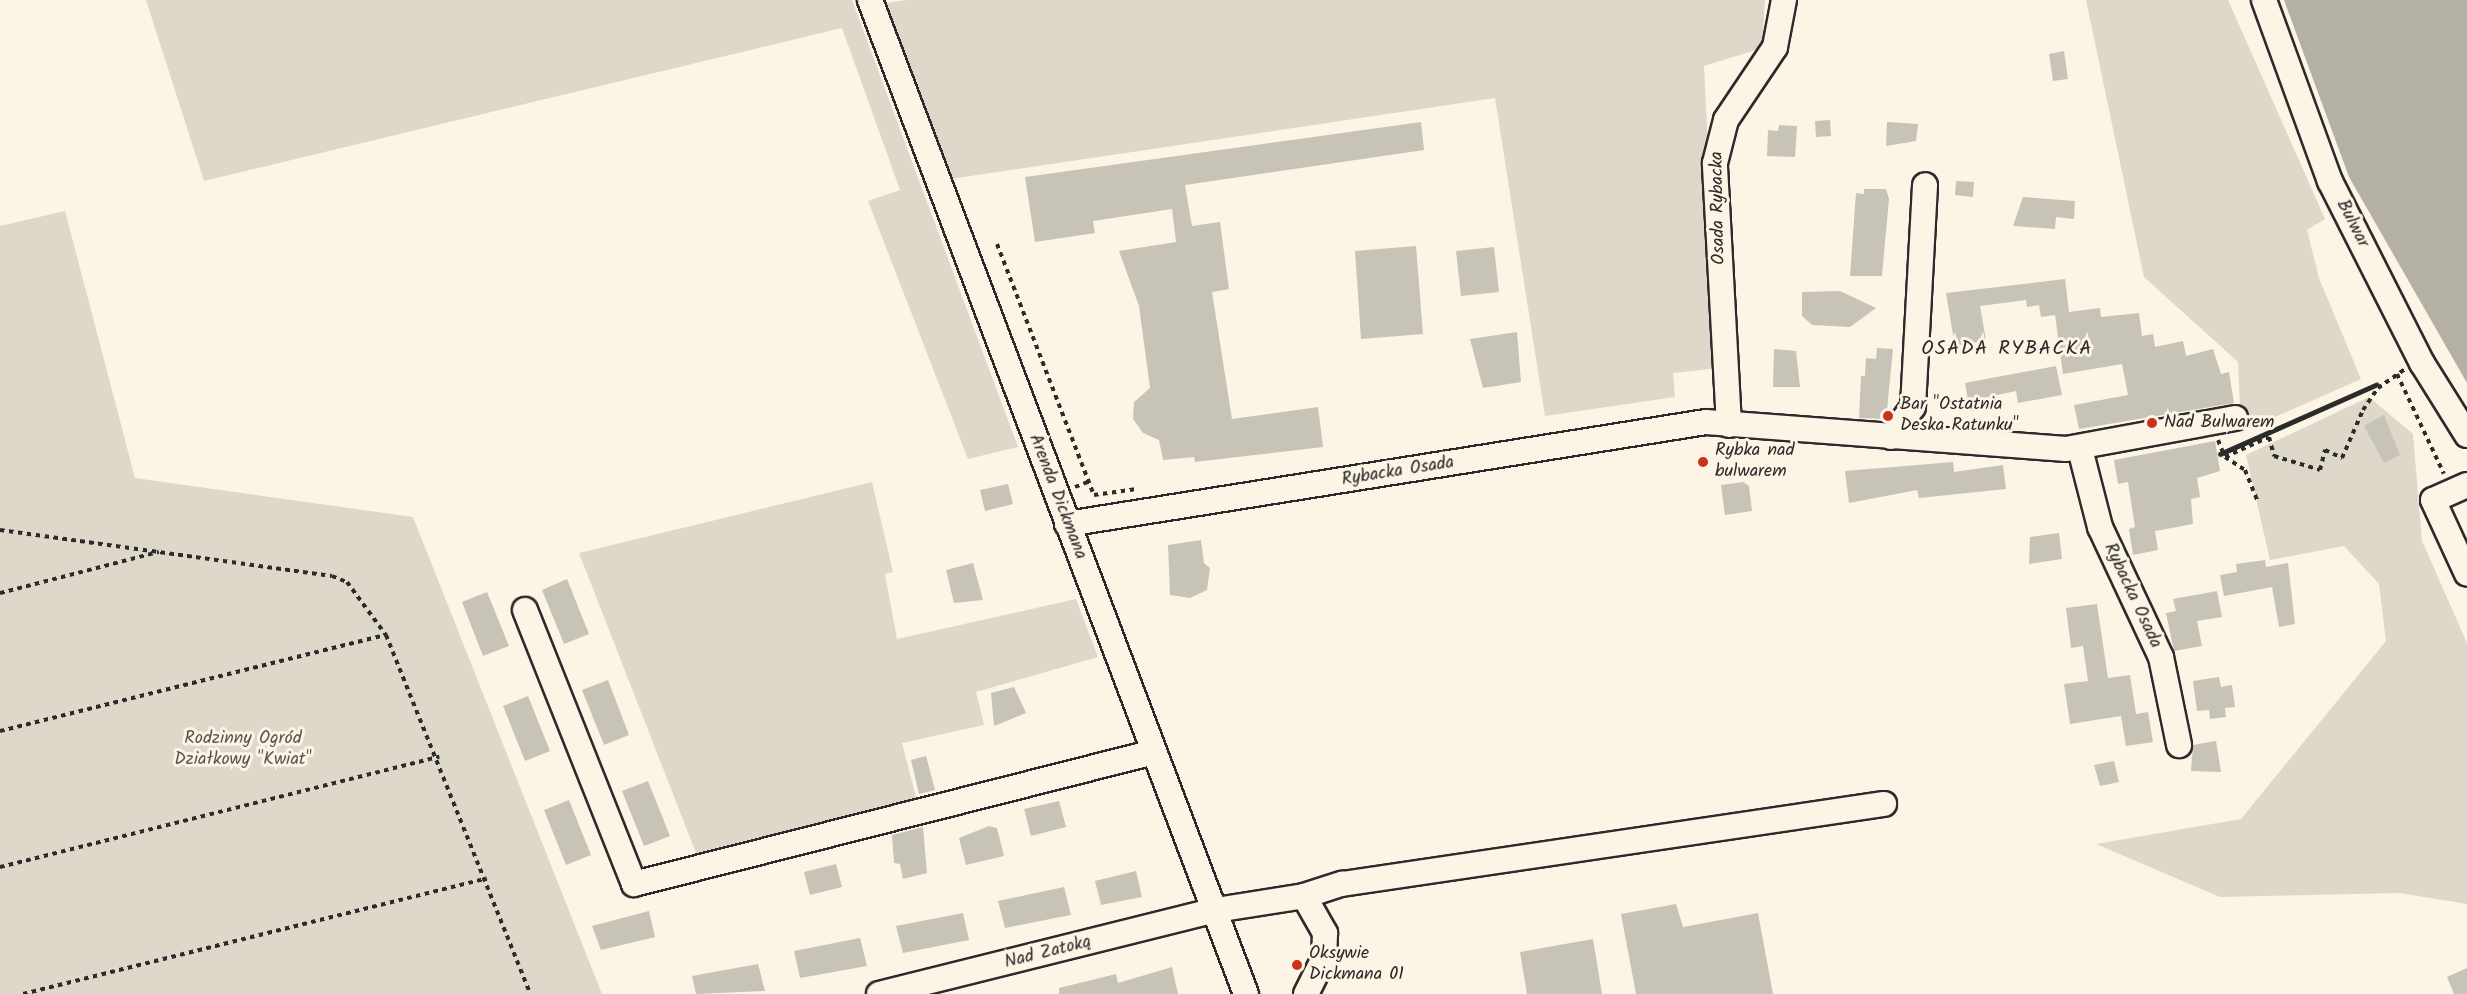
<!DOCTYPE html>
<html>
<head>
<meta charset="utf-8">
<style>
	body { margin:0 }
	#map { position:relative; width:2467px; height:994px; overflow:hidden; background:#fcf5e5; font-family:Kalam,sans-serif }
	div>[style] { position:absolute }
	.green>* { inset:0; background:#ded8ca }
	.water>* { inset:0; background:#b4b0a5 }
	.building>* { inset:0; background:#c8c3b7 }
	.path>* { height:4px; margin-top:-2px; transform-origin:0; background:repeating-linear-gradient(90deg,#2b2b2b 0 4.5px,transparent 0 9px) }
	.roads { filter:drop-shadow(2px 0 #2b2b2b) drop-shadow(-2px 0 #2b2b2b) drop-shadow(0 2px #2b2b2b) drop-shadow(0 -2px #2b2b2b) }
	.minor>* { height:24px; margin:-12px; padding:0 12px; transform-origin:12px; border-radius:12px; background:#fcf5e5 }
	.rail>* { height:4.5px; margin:-2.25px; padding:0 2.25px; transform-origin:2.25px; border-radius:2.25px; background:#2b2b2b }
	.dots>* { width:16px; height:16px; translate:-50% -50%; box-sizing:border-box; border:3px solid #fcf5e5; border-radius:50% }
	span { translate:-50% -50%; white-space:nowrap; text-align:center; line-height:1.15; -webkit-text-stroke:6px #fcf5e5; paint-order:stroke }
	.street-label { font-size:18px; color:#2b2b2b }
	.poi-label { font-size:18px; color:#2b2b2b }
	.left { translate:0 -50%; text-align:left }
	.park-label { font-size:18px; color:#585653 }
	.neighbourhood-label { font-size:20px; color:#2b2b2b; letter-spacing:1.5px }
</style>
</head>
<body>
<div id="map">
	<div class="green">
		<div style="clip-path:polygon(146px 0,852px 0,1018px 447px,968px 459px,868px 201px,900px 190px,842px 28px,204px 181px)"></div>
		<div style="clip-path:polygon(907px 0,1765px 0,1762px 48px,1704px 66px,1719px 368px,1673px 373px,1675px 397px,1545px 416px,1495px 98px,950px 179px,886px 3px)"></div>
		<div style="clip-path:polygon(2086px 0,2228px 0,2325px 219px,2307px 230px,2319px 278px,2361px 379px,2241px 432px,2238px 362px,2144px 277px)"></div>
		<div style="clip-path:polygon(65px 211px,135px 478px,413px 517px,602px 994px,0 994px,0 226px)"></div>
		<div style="clip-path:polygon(2369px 397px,2413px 434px,2422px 541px,2467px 643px,2467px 904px,2400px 893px,2220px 897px,2096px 844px,2241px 819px,2386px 641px,2379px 584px,2344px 546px,2270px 560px,2246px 455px)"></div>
		<div style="clip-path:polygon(872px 482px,893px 572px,885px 574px,897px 639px,1076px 599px,1098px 657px,976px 692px,984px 725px,902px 743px,917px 801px,698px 858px,579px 553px)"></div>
	</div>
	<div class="water">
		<div style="clip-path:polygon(2284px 0,2467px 0,2467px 383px,2349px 177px)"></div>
	</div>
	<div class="building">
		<div style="clip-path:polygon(2064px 51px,2068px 79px,2053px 81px,2049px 54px)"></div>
		<div style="clip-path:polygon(1830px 120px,1831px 136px,1816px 137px,1815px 121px)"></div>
		<div style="clip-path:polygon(1421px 122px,1424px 150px,1185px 185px,1192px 226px,1220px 222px,1229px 289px,1212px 292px,1232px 419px,1318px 407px,1323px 447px,1195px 462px,1194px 457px,1163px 460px,1159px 440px,1143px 433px,1133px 419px,1134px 402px,1150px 388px,1139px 306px,1119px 251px,1176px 242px,1172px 209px,1093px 221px,1095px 233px,1035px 242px,1025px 177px)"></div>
		<div style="clip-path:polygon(1887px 122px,1918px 124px,1916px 141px,1886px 146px)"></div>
		<div style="clip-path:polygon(1779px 125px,1797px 126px,1795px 157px,1767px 156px,1768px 130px,1778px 131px)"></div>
		<div style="clip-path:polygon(1956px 181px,1974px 182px,1973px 197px,1955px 195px)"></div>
		<div style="clip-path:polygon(1864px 189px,1886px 189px,1889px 199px,1882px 276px,1850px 276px,1856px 193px,1864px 194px)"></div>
		<div style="clip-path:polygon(2023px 197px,2075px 201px,2074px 219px,2056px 217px,2055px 229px,2013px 226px)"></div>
		<div style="clip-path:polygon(1416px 246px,1423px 334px,1361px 339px,1355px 251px)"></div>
		<div style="clip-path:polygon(1494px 247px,1499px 292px,1461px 296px,1456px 251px)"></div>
		<div style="clip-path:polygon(2065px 279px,2069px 312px,2100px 308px,2101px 317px,2139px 313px,2142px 336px,2153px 334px,2155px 347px,2183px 341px,2186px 356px,2213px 349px,2221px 374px,2229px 372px,2234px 403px,2079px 429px,2074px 405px,2128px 395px,2122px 364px,2063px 374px,2055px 315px,2041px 317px,2039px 305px,2027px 307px,2026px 300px,1980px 306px,1986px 340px,1955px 347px,1946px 293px)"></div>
		<div style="clip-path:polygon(1840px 291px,1876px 308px,1850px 327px,1812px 325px,1802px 316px,1802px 292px)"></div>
		<div style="clip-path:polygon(1517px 332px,1521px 382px,1483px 388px,1470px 339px)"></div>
		<div style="clip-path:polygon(1877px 348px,1893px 349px,1887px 410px,1884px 419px,1859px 418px,1861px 376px,1865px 376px,1866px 358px,1876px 359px)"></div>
		<div style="clip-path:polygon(1774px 349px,1796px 351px,1800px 387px,1773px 387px)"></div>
		<div style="clip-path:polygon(2056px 366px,2062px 395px,2018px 403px,2016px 391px,1983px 398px,1985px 410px,1970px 412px,1965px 383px)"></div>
		<div style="clip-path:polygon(2384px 415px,2400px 455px,2384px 463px,2364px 426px)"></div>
		<div style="clip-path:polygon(2215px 441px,2220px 471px,2197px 478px,2200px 497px,2191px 499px,2193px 524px,2155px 531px,2158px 550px,2133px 555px,2129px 529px,2135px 527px,2128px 482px,2118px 484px,2114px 460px)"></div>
		<div style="clip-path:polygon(1953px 462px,1954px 472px,2003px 465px,2006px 489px,1919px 498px,1917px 490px,1849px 503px,1845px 471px)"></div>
		<div style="clip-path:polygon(1743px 482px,1749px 486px,1752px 511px,1725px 515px,1721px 485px)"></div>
		<div style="clip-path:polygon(1008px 484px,1013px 504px,985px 511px,980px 490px)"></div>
		<div style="clip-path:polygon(2059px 533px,2062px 559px,2029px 564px,2030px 537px)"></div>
		<div style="clip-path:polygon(1201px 540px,1204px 563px,1210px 568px,1207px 590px,1190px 598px,1170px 595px,1168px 545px)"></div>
		<div style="clip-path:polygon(2265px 560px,2266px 567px,2288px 563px,2295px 624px,2279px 627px,2272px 587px,2224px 596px,2220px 575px,2237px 572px,2236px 564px)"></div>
		<div style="clip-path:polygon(973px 563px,983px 600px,954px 603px,946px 570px)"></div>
		<div style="clip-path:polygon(567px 579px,589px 634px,564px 644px,542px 590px)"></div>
		<div style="clip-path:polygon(2217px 591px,2222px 617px,2197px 621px,2202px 646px,2174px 651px,2166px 613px,2176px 611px,2173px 599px)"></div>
		<div style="clip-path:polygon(487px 592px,509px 646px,483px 656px,462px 602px)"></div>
		<div style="clip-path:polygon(2097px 604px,2108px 678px,2130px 675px,2136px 714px,2148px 712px,2153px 742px,2126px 746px,2121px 716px,2070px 724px,2064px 684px,2088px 681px,2083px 646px,2071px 648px,2066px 608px)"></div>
		<div style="clip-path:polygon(2219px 677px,2221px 687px,2232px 685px,2235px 707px,2225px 708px,2226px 717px,2210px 719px,2209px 710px,2197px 711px,2193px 681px)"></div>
		<div style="clip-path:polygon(608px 680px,629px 735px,604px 745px,582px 690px)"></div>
		<div style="clip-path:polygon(1014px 687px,1026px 713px,994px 726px,991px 693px)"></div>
		<div style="clip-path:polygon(528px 696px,550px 751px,525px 761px,503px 706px)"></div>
		<div style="clip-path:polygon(2216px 741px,2221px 772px,2191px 771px,2193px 745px)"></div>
		<div style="clip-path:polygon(926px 756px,935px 790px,919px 794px,911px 760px)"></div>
		<div style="clip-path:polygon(2114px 761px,2119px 782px,2100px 786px,2094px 765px)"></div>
		<div style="clip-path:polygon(648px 781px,670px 836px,644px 846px,622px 791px)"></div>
		<div style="clip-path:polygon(569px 800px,591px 855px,566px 865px,544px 810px)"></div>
		<div style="clip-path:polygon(1059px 801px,1066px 827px,1031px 836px,1024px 809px)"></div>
		<div style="clip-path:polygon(989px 826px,997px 828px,1004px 856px,966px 865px,959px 838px)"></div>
		<div style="clip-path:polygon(923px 827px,927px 873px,903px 879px,900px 864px,894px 863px,892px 835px)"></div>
		<div style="clip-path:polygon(836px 864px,842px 887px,810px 895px,804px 872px)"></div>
		<div style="clip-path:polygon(1136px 871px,1142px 897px,1101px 905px,1095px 881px)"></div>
		<div style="clip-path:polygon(1064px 887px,1071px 915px,1005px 928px,998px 901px)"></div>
		<div style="clip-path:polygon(1676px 904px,1683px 927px,1758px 913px,1773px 994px,1636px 994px,1621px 914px)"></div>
		<div style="clip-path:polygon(649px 911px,655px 937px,601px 950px,592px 926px)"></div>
		<div style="clip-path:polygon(963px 913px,969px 940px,903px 953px,896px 926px)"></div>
		<div style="clip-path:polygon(860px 938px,867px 966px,800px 978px,794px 951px)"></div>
		<div style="clip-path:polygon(1593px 939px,1602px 994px,1527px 994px,1520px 952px)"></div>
		<div style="clip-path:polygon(758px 964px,765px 991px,696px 994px,692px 976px)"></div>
		<div style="clip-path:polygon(1172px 967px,1178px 994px,1059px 994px,1059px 988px,1116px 974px,1118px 983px)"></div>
		<div style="clip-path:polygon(2467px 968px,2467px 994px,2454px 994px,2447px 977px)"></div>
	</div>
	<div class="path">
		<div style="left:997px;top:244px;width:269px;rotate:68.9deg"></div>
		<div style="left:1094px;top:495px;width:43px;rotate:-7.9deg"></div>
		<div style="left:2397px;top:374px;width:110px;rotate:64.8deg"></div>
		<div style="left:2218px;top:440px;width:18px;rotate:68deg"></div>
		<div style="left:2225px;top:457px;width:24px;rotate:33deg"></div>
		<div style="left:2245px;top:470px;width:35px;rotate:68deg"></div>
		<div style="left:2225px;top:457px;width:48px;rotate:-24.4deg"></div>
		<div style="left:2269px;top:437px;width:20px;rotate:75deg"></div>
		<div style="left:2274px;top:456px;width:48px;rotate:16.9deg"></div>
		<div style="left:2320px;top:470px;width:21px;rotate:-76deg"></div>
		<div style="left:2325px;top:450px;width:19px;rotate:25deg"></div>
		<div style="left:2342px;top:458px;width:52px;rotate:-66.4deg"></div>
		<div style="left:2363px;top:410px;width:27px;rotate:-56deg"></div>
		<div style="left:2378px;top:388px;width:32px;rotate:-35deg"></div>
		<div style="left:1075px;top:487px;width:14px;rotate:-21deg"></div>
		<div style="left:0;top:530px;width:335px;rotate:7.9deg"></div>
		<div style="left:332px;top:576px;width:16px;rotate:22deg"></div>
		<div style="left:347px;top:582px;width:66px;rotate:53.7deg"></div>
		<div style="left:386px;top:635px;width:387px;rotate:68.1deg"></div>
		<div style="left:0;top:593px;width:164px;rotate:-14.5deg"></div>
		<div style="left:0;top:731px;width:398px;rotate:-14deg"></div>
		<div style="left:0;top:867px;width:453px;rotate:-14.1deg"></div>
		<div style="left:23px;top:994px;width:478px;rotate:-14deg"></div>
	</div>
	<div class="roads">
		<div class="minor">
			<div style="left:870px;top:0;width:1063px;rotate:69.28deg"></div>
			<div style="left:2264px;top:0;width:193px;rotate:70deg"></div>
			<div style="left:2330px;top:181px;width:204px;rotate:63.2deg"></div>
			<div style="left:2422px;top:363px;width:85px;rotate:58deg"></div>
			<div style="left:1729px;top:425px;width:262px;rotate:-93.1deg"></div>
			<div style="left:1715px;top:163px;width:44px;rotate:-75.7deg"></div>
			<div style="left:1726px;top:120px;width:88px;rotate:-56.1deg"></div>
			<div style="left:1775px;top:47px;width:48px;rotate:-79.2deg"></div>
			<div style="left:1891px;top:437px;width:37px;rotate:-54deg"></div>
			<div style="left:1913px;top:407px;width:222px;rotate:-86.9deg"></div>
			<div style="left:2080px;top:449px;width:81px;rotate:75.6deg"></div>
			<div style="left:2100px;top:527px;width:144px;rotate:64.9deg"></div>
			<div style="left:2161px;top:657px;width:90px;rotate:78.4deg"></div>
			<div style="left:2467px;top:485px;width:37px;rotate:156deg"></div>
			<div style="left:2433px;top:500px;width:81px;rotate:65.3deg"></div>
			<div style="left:1067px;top:524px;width:647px;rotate:-9.07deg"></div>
			<div style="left:1706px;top:422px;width:361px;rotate:4.3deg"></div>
			<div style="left:2066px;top:449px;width:172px;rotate:-10.4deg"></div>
			<div style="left:525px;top:610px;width:295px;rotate:68.3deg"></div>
			<div style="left:634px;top:884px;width:536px;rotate:-14.24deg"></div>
			<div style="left:1304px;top:896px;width:40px;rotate:-18deg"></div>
			<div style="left:1342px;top:884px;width:548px;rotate:-8.4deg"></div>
			<div style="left:879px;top:994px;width:347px;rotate:-14deg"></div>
			<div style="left:1216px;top:910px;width:89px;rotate:-9deg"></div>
			<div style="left:1304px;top:896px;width:43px;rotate:60.4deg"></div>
			<div style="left:1325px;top:933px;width:25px;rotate:92deg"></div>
			<div style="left:1324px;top:958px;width:40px;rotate:116.6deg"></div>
		</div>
	</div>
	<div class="rail">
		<div style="left:2220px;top:454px;width:171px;rotate:-23.9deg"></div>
	</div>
	<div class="dots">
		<div style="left:1888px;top:416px;background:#c8321e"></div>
		<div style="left:2152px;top:423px;background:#c8321e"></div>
		<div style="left:1703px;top:462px;background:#c8321e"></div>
		<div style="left:1297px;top:965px;background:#c8321e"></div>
	</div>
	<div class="street-label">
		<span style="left:1719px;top:208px;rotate:-91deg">Osada Rybacka</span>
		<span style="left:2352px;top:224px;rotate:63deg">Bulwar</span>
		<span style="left:1398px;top:472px;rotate:-9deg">Rybacka Osada</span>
		<span style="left:1057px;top:497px;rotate:69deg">Arenda Dickmana</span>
		<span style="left:2132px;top:596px;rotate:65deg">Rybacka Osada</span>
		<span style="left:1048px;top:953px;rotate:-14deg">Nad Zatoką</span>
	</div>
	<div class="poi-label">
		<span class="left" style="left:1900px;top:416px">Bar "Ostatnia<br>Deska Ratunku"</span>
		<span class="left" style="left:2164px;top:423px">Nad Bulwarem</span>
		<span class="left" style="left:1715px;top:462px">Rybka nad<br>bulwarem</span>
		<span class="left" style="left:1309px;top:965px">Oksywie<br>Dickmana 01</span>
	</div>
	<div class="park-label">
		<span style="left:243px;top:750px">Rodzinny Ogród<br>Działkowy "Kwiat"</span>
	</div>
	<div class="neighbourhood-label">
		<span style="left:2007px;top:349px">OSADA RYBACKA</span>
	</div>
</div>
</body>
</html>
